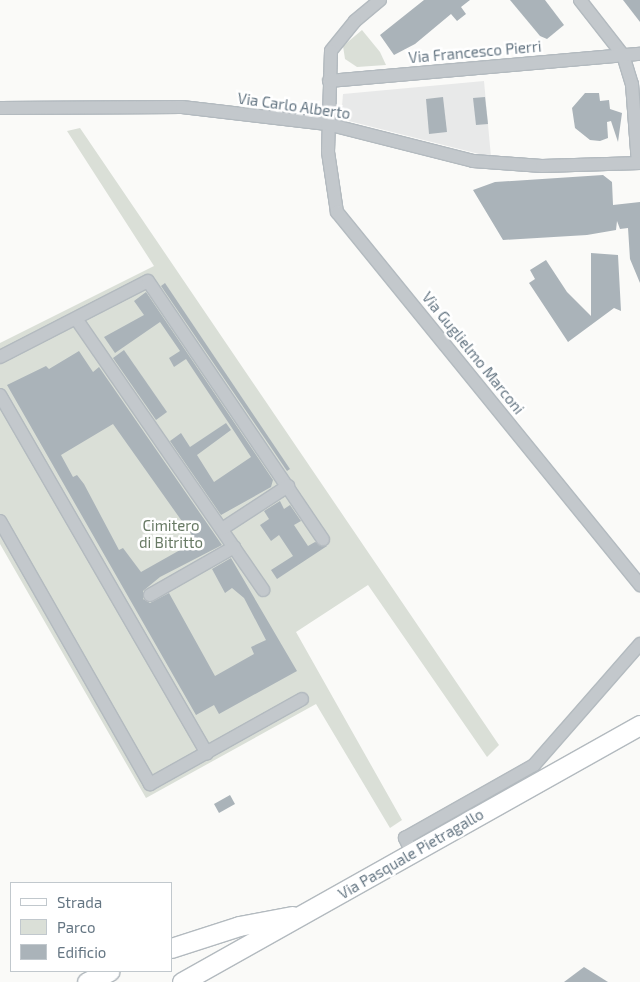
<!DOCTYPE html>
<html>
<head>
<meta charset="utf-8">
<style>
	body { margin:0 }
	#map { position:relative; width:640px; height:982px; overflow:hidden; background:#fafaf8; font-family:"Exo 2",sans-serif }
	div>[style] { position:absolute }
	.built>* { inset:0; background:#e8e9e9 }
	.green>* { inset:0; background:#dadfd7 }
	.building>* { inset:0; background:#aab3b9 }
	.roads { filter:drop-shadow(1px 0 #b3babf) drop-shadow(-1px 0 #b3babf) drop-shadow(0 1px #b3babf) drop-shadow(0 -1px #b3babf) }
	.street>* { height:12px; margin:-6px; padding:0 6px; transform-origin:6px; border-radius:6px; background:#c3c8cc }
	.secondary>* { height:19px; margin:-9.5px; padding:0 9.5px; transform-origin:9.5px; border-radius:9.5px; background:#fff }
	span { translate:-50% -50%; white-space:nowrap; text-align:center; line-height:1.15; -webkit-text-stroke:5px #fff; paint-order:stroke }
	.street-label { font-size:15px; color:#657683 }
	.park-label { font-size:15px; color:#687a64 }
	.legend { position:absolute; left:10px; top:882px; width:162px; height:90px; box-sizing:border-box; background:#fff; border:1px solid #c1c8cd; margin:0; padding:6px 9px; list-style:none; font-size:15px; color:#657683 }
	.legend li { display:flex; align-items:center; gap:10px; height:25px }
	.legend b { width:25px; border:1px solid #c1c8cd }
</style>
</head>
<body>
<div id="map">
	<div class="built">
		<div style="clip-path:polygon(484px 81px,491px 157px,341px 119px,343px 94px)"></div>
	</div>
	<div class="green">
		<div style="clip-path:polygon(362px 30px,380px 52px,386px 65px,357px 67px,345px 59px,343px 46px)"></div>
		<div style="clip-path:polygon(80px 128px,499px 745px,487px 757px,368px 585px,296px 632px,402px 820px,390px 828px,316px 704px,146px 798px,0 544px,0 343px,154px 266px,67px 131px)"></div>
	</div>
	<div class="building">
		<div style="clip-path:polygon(424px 0,470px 0,461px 7px,466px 14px,457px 21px,451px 14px,415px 44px,394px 55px,380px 35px)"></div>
		<div style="clip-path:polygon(510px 0,545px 0,564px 25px,547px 39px,540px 36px)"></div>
		<div style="clip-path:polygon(623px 0,640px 0,640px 22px)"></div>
		<div style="clip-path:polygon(585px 93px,599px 93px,600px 101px,609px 100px,610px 109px,622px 113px,618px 142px,611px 121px,607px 122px,608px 138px,600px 141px,590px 140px,575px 128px,572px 108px)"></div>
		<div style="clip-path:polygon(443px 97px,447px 132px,429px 134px,426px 99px)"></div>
		<div style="clip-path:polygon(485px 97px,488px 124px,476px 125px,473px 98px)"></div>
		<div style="clip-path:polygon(603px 175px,612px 182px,613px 205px,640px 202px,640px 283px,630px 259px,628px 228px,620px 229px,617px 221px,616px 230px,587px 235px,503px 240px,473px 190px,495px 182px)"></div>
		<div style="clip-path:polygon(591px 253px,618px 255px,621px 311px,614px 308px,568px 342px,529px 283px,535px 279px,530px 270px,546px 260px,567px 292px,591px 316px)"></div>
		<div style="clip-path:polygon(165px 283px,290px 469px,287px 471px,161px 286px)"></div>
		<div style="clip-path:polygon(146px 292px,273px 480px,271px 487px,221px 515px,170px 441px,181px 433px,190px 447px,226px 423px,231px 430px,197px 455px,214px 482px,251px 457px,228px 422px,186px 359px,174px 367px,169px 358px,180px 351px,160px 322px,115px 353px,104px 337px,144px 315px,134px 301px)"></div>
		<div style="clip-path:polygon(124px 350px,167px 412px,156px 420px,113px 358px)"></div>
		<div style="clip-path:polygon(evenodd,79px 351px,93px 372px,99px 367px,222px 545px,160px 577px,143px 591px,143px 599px,150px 603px,169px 593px,215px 676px,254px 654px,251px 647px,266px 640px,244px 598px,232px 588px,225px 593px,212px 569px,231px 558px,297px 671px,219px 714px,214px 705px,196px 715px,7px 385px,46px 366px,49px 369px,79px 351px,113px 424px,196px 541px,141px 572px,123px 548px,119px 550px,84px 484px,77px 475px,73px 477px,61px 455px,113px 424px)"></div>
		<div style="clip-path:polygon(280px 501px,284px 509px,290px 505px,301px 521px,294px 525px,308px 546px,315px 542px,327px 546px,277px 579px,271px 570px,293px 556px,279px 535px,271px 541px,260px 525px,269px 519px,264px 511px)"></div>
		<div style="clip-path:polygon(230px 795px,235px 804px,219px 813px,214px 804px)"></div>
		<div style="clip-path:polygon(584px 967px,608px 982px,564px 982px)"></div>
	</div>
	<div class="roads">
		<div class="street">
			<div style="left:380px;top:0;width:33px;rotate:140deg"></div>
			<div style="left:355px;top:21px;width:38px;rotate:129deg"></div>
			<div style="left:331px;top:51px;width:101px;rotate:91.7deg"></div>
			<div style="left:328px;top:152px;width:61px;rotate:81.5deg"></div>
			<div style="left:337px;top:212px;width:481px;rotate:50.9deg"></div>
			<div style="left:580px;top:0;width:70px;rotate:52deg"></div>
			<div style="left:623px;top:55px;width:30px;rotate:73deg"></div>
			<div style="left:632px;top:84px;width:79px;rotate:85.7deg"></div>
			<div style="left:329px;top:81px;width:312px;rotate:-5deg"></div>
			<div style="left:0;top:108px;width:182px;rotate:-0.3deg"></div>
			<div style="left:182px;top:107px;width:146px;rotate:6.7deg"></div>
			<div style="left:327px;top:124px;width:151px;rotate:14.2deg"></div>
			<div style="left:473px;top:161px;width:69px;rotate:4.1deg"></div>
			<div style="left:542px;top:166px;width:98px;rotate:-1.8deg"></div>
			<div style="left:77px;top:320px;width:328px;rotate:55.4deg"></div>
			<div style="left:0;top:357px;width:166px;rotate:-27.2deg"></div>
			<div style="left:148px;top:281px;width:312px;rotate:55.9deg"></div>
			<div style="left:0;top:395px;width:414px;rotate:60deg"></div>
			<div style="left:0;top:521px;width:303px;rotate:60.3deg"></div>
			<div style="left:150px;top:784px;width:174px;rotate:-29.2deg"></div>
			<div style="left:222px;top:529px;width:79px;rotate:-33.1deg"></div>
			<div style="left:150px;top:595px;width:97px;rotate:-29.7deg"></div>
			<div style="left:412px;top:853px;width:17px;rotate:-115deg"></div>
			<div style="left:405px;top:838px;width:148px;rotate:-29.5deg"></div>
			<div style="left:534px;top:765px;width:161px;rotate:-48.8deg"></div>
		</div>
		<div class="secondary">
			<div style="left:171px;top:948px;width:71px;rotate:-17.9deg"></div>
			<div style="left:239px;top:926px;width:54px;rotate:-10.7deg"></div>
			<div style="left:87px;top:982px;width:25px;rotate:-26deg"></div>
			<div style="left:182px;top:982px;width:525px;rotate:-29.3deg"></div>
		</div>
	</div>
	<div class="street-label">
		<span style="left:475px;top:52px;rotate:-5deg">Via Francesco Pierri</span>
		<span style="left:294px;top:106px;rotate:8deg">Via Carlo Alberto</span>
		<span style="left:473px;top:353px;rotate:51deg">Via Guglielmo Marconi</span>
		<span style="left:411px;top:854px;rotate:-30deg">Via Pasquale Pietragallo</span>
	</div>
	<div class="park-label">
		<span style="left:171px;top:534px">Cimitero<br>di Bitritto</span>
	</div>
	<ul class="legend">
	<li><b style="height:6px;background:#fff"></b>Strada</li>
	<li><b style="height:14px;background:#dadfd7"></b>Parco</li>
	<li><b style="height:14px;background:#aab3b9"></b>Edificio</li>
	</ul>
</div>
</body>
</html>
